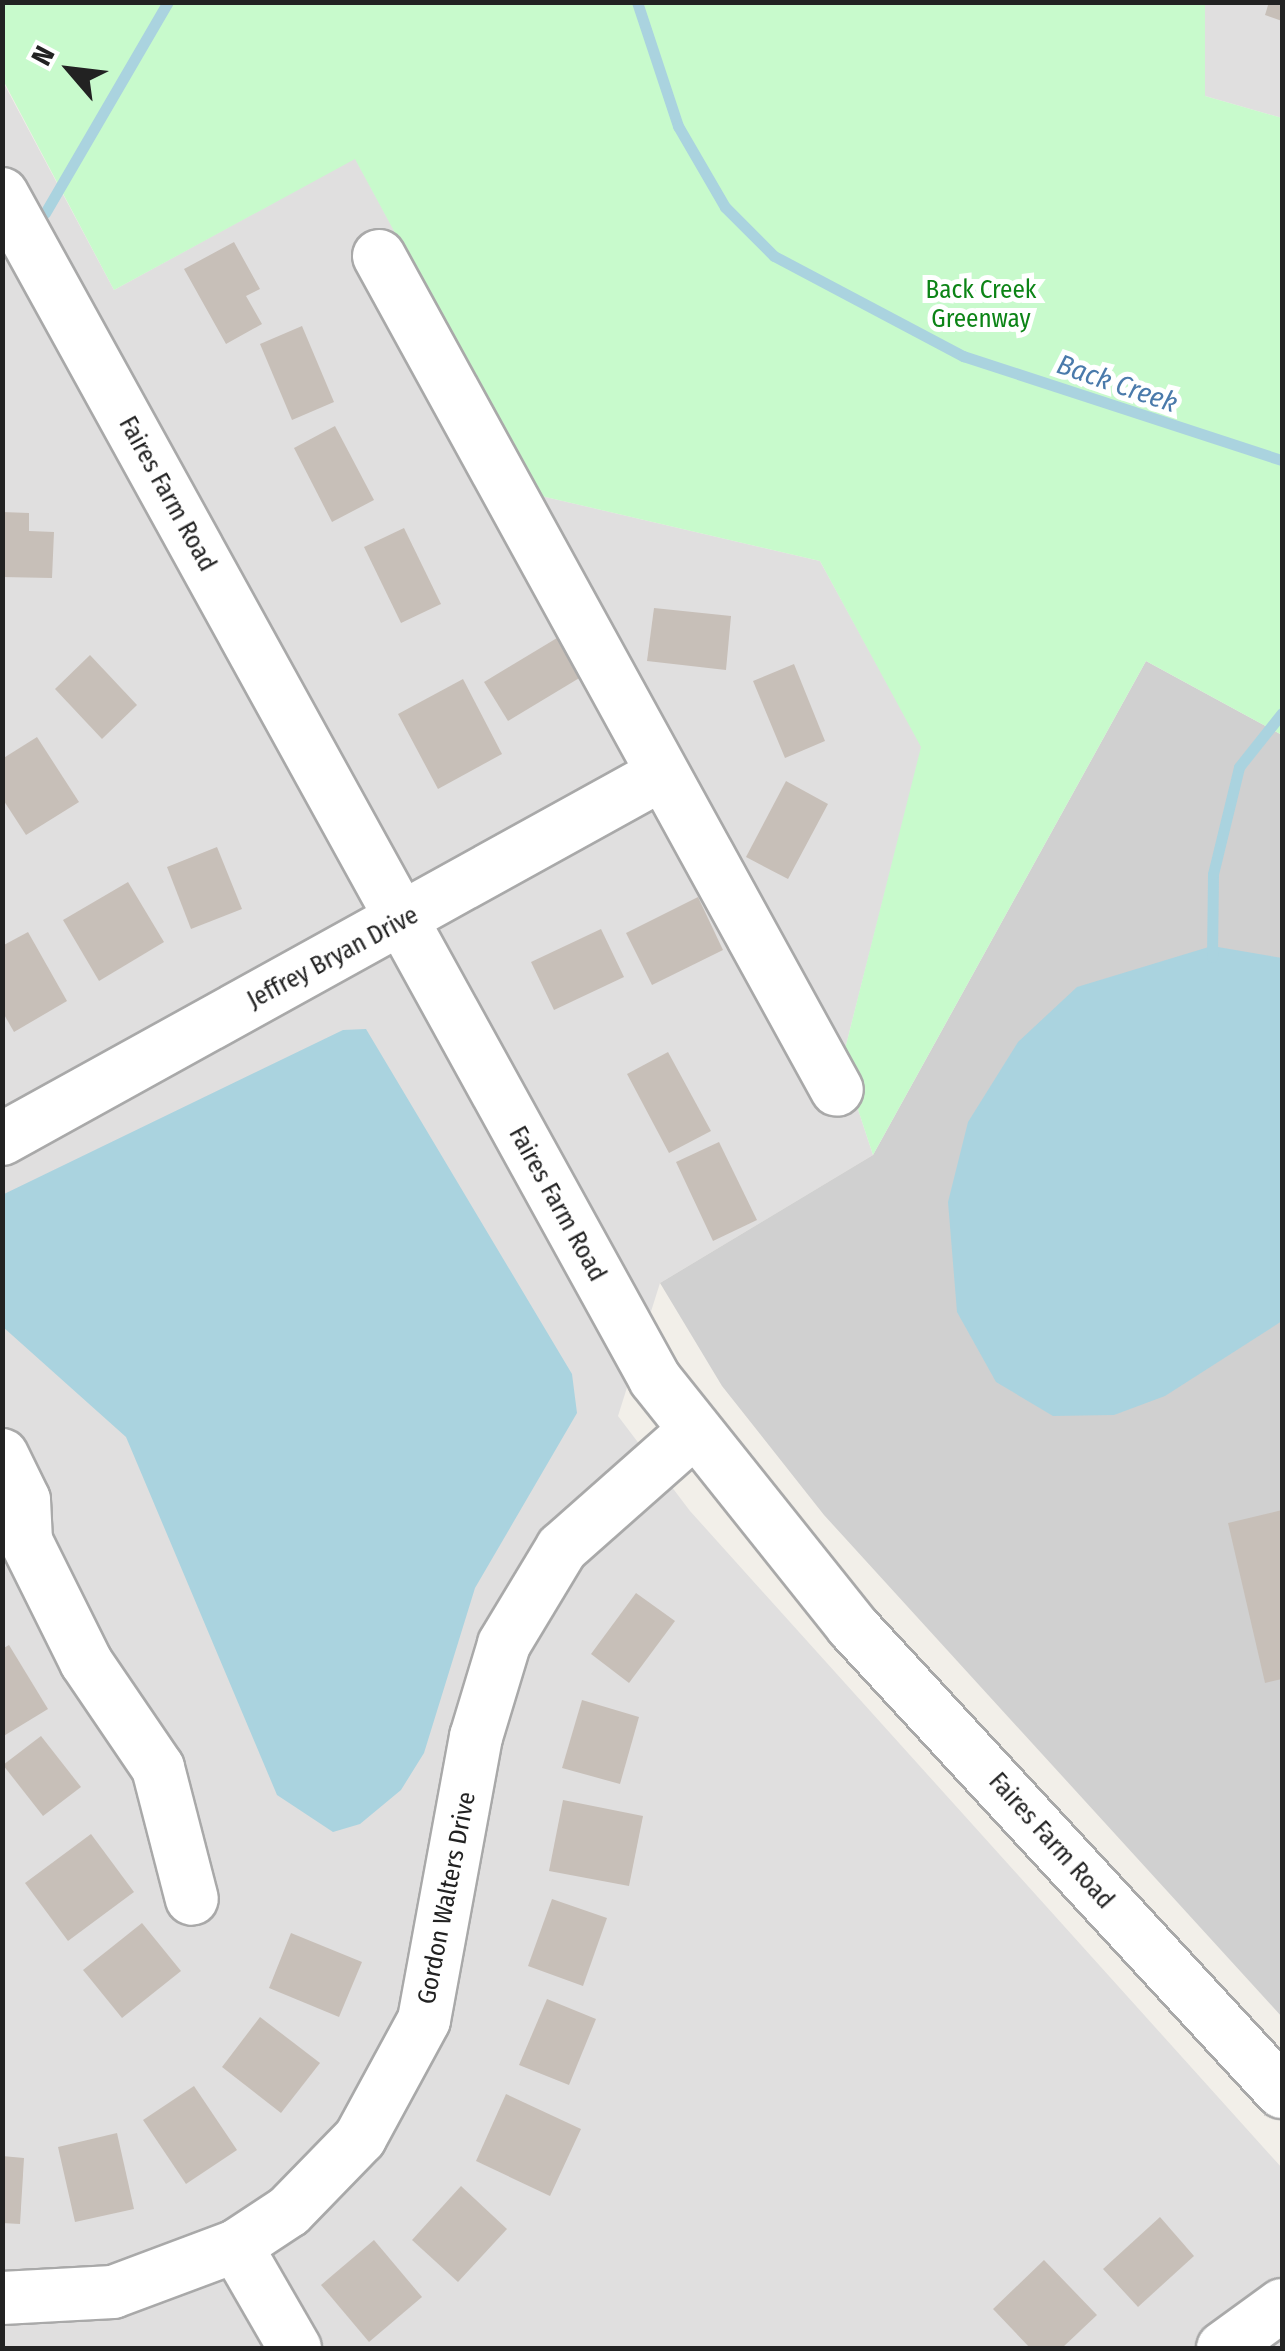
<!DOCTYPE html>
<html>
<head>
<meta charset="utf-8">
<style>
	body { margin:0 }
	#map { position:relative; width:1285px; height:2351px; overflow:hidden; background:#f2efe9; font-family:"Fira Sans Condensed",sans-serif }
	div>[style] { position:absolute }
	.residential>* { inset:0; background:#e0dfdf }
	.religious>* { inset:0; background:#d0d0d0 }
	.park>* { inset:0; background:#c8facc }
	.water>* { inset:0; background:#aad3df }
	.stream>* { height:11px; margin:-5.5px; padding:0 5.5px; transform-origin:5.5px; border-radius:5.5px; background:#aad3df }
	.building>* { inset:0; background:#c7bfb8 }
	.roads { filter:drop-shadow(2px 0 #a9a9a9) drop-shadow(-2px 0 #a9a9a9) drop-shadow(0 2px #a9a9a9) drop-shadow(0 -2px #a9a9a9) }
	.minor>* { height:52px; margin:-26px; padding:0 26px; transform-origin:26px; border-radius:26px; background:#fff }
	span { translate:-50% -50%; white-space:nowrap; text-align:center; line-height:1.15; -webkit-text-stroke:10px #fff; paint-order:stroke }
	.park-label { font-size:25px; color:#0c8416 }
	.street-label { font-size:25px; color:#222 }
	.water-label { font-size:28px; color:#4a7aab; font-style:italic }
	.frame { position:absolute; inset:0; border:5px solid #222; pointer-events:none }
	.north { position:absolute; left:20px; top:20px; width:100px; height:100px; -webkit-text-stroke:8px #fff; paint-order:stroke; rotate:298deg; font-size:28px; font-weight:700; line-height:40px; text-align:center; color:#222 }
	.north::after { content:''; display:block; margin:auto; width:35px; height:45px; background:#222; clip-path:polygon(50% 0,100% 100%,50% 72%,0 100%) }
</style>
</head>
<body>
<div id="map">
	<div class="residential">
		<div style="clip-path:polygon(1205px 3px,1282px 3px,1282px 118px,1205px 96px)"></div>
		<div style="clip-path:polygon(2px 80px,114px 290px,355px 158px,537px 495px,820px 561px,922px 747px,842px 1061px,873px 1155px,660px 1283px,618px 1416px,690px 1511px,1282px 2168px,1282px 2348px,3px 2348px)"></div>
	</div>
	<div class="religious">
		<div style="clip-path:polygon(1146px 661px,1282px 735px,1282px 2017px,824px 1515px,722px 1386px,660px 1283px,873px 1155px)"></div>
	</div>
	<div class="park">
		<div style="clip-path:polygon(2px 3px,1205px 3px,1205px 96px,1282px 118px,1282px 735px,1146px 661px,873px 1155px,842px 1061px,921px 747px,820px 561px,537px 495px,355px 159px,114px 290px,3px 80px)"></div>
	</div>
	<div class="water">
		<div style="clip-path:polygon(1212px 946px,1282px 958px,1282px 1321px,1165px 1396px,1114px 1415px,1053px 1416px,996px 1382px,957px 1312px,948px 1202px,968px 1122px,1018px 1042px,1077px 987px)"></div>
		<div style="clip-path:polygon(366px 1029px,572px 1374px,577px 1413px,475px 1588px,424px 1753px,401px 1790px,360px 1824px,333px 1832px,277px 1795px,126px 1437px,3px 1327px,2px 1195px,343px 1030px)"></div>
	</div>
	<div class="stream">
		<div style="left:637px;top:2px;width:131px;rotate:71.7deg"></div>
		<div style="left:678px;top:126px;width:94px;rotate:59.9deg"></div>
		<div style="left:725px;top:207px;width:69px;rotate:45deg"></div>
		<div style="left:774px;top:256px;width:214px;rotate:27.9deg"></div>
		<div style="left:963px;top:356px;width:336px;rotate:18.1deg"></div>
		<div style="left:45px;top:213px;width:244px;rotate:-59.8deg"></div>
		<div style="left:1212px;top:957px;width:83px;rotate:-89.3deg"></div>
		<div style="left:1213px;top:874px;width:110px;rotate:-76.3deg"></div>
		<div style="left:1239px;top:767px;width:69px;rotate:-51.5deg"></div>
	</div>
	<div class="building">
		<div style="clip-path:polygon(1269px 2px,1282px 2px,1282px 21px,1265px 15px)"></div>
		<div style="clip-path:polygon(234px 242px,260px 289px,246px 296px,262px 324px,226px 344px,184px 269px)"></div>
		<div style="clip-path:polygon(302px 326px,334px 402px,292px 420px,260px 344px)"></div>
		<div style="clip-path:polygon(335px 426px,374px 500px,332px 522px,294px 448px)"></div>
		<div style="clip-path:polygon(2px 512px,29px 513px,29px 531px,54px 532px,52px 578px,2px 577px)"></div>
		<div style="clip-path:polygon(404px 528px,441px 604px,401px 623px,364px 547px)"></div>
		<div style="clip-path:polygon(654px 608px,731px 616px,726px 670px,647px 661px)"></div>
		<div style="clip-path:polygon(557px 638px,581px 677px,508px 721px,484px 682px)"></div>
		<div style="clip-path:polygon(90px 655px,137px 705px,102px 739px,55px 689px)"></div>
		<div style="clip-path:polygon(794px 664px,825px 741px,785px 758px,753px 681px)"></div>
		<div style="clip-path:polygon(463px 679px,502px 754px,438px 789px,398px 714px)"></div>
		<div style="clip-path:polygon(37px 737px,79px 802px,26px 835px,2px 798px,2px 759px)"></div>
		<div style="clip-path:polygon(786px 781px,828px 804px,788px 879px,746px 857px)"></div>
		<div style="clip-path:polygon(217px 847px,242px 909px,191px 929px,167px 867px)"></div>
		<div style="clip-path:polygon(128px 882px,164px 942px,99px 981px,63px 920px)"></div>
		<div style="clip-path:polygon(698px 897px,723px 950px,652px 985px,626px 933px)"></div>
		<div style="clip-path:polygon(601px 929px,624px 977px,554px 1010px,531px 962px)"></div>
		<div style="clip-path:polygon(28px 932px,67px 1001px,14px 1032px,2px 1011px,2px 946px)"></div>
		<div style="clip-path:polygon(668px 1052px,711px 1131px,669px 1153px,627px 1074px)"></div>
		<div style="clip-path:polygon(719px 1142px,757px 1220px,713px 1241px,676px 1162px)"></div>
		<div style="clip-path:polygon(1282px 1510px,1282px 1679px,1265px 1683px,1228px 1523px)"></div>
		<div style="clip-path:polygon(636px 1593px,675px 1621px,629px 1683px,591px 1654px)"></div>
		<div style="clip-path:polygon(9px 1645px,48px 1709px,2px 1737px,2px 1649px)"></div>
		<div style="clip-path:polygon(582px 1700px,639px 1717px,620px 1784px,562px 1768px)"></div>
		<div style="clip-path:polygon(41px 1736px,81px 1787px,43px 1816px,3px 1765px)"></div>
		<div style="clip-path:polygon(563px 1800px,643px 1816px,629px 1886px,549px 1871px)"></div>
		<div style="clip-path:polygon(91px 1834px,134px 1892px,68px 1941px,25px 1883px)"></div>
		<div style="clip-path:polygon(552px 1899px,607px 1918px,583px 1986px,528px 1966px)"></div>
		<div style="clip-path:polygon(142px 1923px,181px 1971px,122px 2018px,83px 1970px)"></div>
		<div style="clip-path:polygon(291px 1933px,362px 1962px,339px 2017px,269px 1988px)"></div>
		<div style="clip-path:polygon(547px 1999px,596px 2019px,569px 2085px,519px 2065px)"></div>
		<div style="clip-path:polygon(260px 2017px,320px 2063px,281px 2113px,222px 2067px)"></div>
		<div style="clip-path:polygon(194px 2086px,237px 2150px,186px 2184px,143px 2120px)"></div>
		<div style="clip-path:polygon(506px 2094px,581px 2129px,550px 2196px,476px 2161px)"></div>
		<div style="clip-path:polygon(117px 2133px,134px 2209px,75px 2222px,58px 2147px)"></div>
		<div style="clip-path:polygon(2px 2156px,24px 2158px,20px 2224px,2px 2223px)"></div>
		<div style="clip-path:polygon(461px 2186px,507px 2229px,458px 2282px,412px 2240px)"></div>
		<div style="clip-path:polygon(1160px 2217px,1194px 2256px,1138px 2307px,1103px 2269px)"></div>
		<div style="clip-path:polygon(374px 2240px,422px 2297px,369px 2342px,321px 2285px)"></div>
		<div style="clip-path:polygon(1044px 2260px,1097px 2315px,1062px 2348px,1030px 2348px,993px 2309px)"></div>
	</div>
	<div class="roads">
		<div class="minor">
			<div style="left:2px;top:194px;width:1353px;rotate:61.14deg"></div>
			<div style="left:655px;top:1379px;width:316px;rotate:51.4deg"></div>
			<div style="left:852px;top:1626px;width:634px;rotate:47.3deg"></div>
			<div style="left:379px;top:256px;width:951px;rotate:61.23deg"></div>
			<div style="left:2px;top:1139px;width:754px;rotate:-28.94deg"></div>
			<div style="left:2px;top:1455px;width:50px;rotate:63.9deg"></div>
			<div style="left:24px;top:1500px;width:41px;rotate:87.2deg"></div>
			<div style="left:26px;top:1541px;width:135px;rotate:63.6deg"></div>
			<div style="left:86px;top:1662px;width:128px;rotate:55.8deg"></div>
			<div style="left:158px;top:1768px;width:135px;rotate:75.5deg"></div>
			<div style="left:236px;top:2246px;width:118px;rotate:60deg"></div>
			<div style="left:2px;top:2298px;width:111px;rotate:-3.1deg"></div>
			<div style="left:113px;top:2292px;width:131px;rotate:-20.5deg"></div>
			<div style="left:236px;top:2246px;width:64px;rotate:-33.4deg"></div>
			<div style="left:289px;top:2211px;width:102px;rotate:-45.8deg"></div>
			<div style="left:360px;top:2138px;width:134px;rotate:-61.5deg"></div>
			<div style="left:424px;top:2020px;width:288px;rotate:-79.6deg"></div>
			<div style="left:476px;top:1737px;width:97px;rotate:-73.2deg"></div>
			<div style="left:504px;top:1644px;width:112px;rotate:-58.9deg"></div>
			<div style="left:562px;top:1548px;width:174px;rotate:-41.5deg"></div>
			<div style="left:1223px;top:2348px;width:73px;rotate:-36.1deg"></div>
		</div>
	</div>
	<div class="park-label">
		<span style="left:981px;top:305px">Back Creek<br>Greenway</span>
	</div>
	<div class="street-label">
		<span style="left:167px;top:494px;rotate:61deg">Faires Farm Road</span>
		<span style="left:333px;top:958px;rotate:-28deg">Jeffrey Bryan Drive</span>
		<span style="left:557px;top:1204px;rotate:61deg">Faires Farm Road</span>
		<span style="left:1051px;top:1841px;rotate:48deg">Faires Farm Road</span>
		<span style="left:447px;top:1898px;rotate:-79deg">Gordon Walters Drive</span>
	</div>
	<div class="water-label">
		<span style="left:1117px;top:384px;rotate:19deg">Back Creek</span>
	</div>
	<div class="frame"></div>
	<div class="north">N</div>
</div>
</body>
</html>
